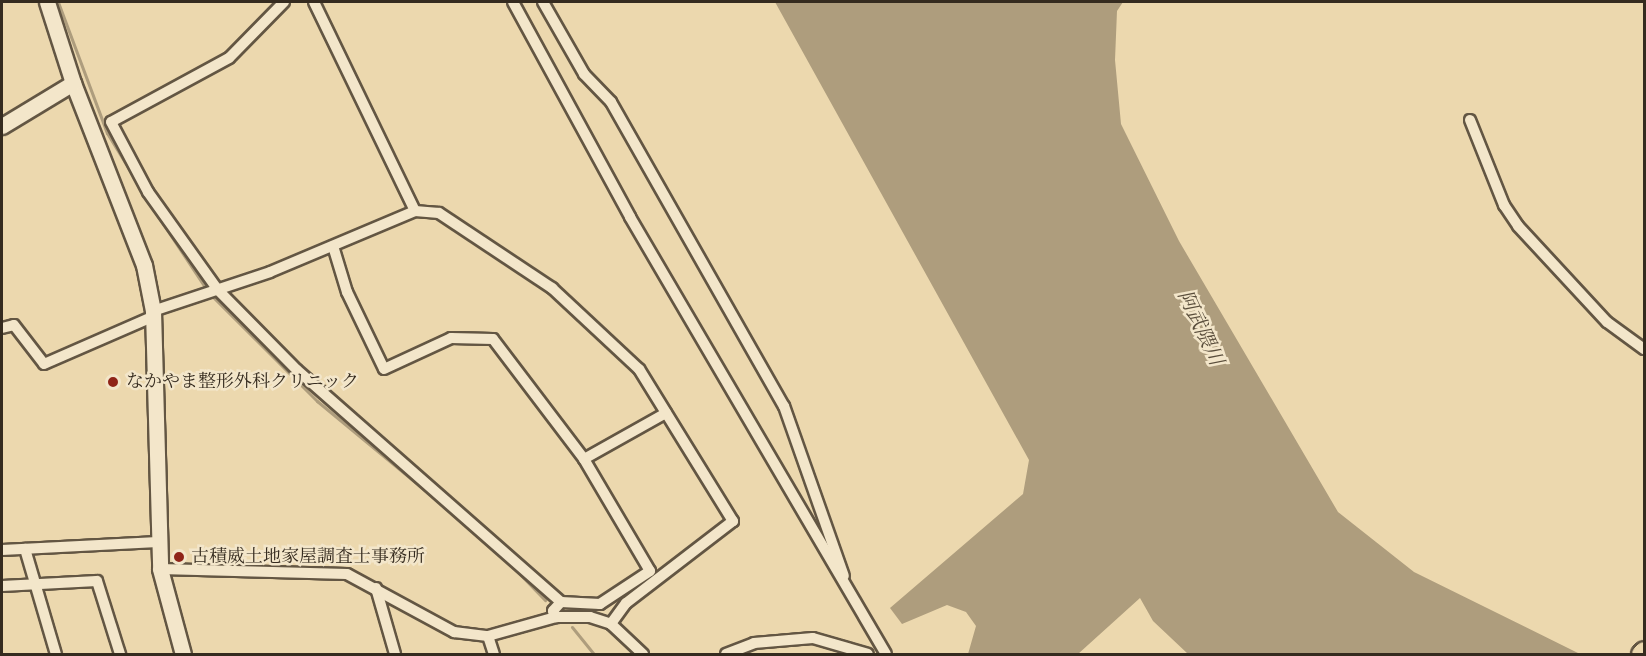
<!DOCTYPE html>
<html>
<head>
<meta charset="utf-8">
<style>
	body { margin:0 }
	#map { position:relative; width:1646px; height:656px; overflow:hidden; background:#ecd8ae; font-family:"Libre Bodoni","Noto Serif JP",serif }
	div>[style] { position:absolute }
	.water>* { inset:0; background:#ae9d7d }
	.stream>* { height:3px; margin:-1.5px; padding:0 1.5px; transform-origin:1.5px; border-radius:1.5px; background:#ae9d7d }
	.roads { filter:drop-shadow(2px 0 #635643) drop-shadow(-2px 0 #635643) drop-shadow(0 2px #635643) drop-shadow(0 -2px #635643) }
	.street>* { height:10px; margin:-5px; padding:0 5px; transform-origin:5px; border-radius:5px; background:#f3e6ca }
	.secondary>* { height:15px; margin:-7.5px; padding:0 7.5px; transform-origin:7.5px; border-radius:7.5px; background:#f3e6ca }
	.highway>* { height:18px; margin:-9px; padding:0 9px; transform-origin:9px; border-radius:9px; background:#ecd8ae }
	.dots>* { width:16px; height:16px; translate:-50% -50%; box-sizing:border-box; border:3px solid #f3e6ca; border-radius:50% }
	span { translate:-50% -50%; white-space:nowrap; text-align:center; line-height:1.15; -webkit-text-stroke:5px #f3e6ca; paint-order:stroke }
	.poi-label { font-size:18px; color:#352b1f }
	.left { translate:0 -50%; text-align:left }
	.water-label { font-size:20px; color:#594d3b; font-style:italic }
	.frame { position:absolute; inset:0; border:3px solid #352b1f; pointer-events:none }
</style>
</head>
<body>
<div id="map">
	<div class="water">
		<div style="clip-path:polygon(775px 2px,1123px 2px,1117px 11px,1115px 60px,1121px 124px,1179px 241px,1338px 512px,1414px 572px,1580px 654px,1188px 654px,1153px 621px,1140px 598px,1078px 654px,968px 654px,976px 626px,966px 612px,947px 605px,902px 624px,890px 608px,1023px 494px,1029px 460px)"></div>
	</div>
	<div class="stream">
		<div style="left:58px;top:2px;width:140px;rotate:69.5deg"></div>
		<div style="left:107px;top:133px;width:63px;rotate:58.6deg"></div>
		<div style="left:146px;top:198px;width:107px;rotate:56.5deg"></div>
		<div style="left:214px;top:298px;width:146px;rotate:45deg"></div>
		<div style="left:317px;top:401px;width:173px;rotate:39.6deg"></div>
		<div style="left:511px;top:565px;width:49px;rotate:45.8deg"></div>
		<div style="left:572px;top:627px;width:35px;rotate:51deg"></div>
	</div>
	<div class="roads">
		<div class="street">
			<div style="left:284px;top:2px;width:78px;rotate:134.5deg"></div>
			<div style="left:229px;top:58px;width:134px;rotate:151.5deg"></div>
			<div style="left:111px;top:122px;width:79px;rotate:62.1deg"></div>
			<div style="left:148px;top:192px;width:120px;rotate:54.5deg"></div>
			<div style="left:218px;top:290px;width:112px;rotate:45.4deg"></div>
			<div style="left:297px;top:370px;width:351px;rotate:41.3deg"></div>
			<div style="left:561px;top:602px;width:12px;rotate:132deg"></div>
			<div style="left:553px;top:611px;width:7px;rotate:63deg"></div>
			<div style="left:314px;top:2px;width:232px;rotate:64.2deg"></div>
			<div style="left:513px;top:2px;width:245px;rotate:61.4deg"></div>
			<div style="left:630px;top:217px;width:506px;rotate:59.64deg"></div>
			<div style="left:543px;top:2px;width:83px;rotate:60.3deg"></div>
			<div style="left:584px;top:74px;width:39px;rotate:46deg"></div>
			<div style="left:611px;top:102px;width:350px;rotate:60.4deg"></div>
			<div style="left:784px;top:406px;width:180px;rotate:70.6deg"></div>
			<div style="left:1470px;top:120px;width:92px;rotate:68.2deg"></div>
			<div style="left:1504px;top:205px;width:25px;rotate:56deg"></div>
			<div style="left:1518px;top:226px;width:131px;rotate:47.2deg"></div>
			<div style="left:1607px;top:322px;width:46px;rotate:36.1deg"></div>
			<div style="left:333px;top:246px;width:48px;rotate:73.1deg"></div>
			<div style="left:347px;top:292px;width:85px;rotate:64.3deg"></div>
			<div style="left:384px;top:369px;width:74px;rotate:-24.8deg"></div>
			<div style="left:451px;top:338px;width:42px;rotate:1.4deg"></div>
			<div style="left:493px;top:339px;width:151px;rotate:52.8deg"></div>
			<div style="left:584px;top:459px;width:130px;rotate:59.5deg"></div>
			<div style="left:650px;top:571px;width:60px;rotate:146.6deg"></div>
			<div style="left:600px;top:604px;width:39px;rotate:-177deg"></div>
			<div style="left:153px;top:311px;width:123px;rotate:-18.4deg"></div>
			<div style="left:270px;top:272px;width:157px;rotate:-22.8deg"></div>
			<div style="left:415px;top:211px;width:24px;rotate:5deg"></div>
			<div style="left:439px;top:213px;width:136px;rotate:33.6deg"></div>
			<div style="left:552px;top:288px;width:119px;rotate:43deg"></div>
			<div style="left:639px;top:369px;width:179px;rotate:58.3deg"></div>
			<div style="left:733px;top:521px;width:135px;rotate:142.5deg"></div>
			<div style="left:626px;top:603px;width:26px;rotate:126deg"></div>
			<div style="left:2px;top:328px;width:12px;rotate:-14deg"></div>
			<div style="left:14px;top:325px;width:49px;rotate:52.4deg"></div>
			<div style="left:44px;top:364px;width:118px;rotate:-23.5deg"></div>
			<div style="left:584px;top:459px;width:94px;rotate:-29.3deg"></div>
			<div style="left:25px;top:549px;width:109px;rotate:73.6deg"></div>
			<div style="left:2px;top:550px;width:156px;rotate:-2.9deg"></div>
			<div style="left:160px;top:569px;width:187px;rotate:1.5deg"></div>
			<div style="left:347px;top:574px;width:122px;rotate:28.5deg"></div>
			<div style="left:454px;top:632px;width:34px;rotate:7deg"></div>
			<div style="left:488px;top:636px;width:71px;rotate:-15.6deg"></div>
			<div style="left:556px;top:617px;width:34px"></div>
			<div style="left:590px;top:617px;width:22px;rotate:18deg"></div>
			<div style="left:611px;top:624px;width:44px;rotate:43.2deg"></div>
			<div style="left:2px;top:586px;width:95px;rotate:-3deg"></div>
			<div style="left:97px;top:581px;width:77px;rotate:72.5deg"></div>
			<div style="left:376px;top:588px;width:69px;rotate:73.9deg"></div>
			<div style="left:488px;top:636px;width:19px;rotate:72deg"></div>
			<div style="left:726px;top:654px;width:30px;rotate:-21deg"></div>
			<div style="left:754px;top:643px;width:59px;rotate:-4.8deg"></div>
			<div style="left:813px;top:638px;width:57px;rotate:16.2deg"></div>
		</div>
		<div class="secondary">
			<div style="left:47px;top:2px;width:85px;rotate:72.2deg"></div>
			<div style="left:73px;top:83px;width:195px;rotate:68.7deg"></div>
			<div style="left:144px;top:265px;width:47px;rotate:78.9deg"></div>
			<div style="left:153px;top:311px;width:258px;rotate:88.4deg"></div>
			<div style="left:160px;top:569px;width:88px;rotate:74.9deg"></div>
			<div style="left:2px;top:126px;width:83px;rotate:-31.2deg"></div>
		</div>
		<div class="highway">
			<div style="left:1641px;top:654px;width:4px;rotate:-45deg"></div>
		</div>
	</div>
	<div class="dots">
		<div style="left:113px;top:382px;background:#8f2418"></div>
		<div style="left:179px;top:557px;background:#8f2418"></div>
	</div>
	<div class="poi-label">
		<span class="left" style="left:126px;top:382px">なかやま整形外科クリニック</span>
		<span class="left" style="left:191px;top:557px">古積威土地家屋調査士事務所</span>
	</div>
	<div class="water-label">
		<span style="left:1200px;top:328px;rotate:65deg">阿武隈川</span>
	</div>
	<div class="frame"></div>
</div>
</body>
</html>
